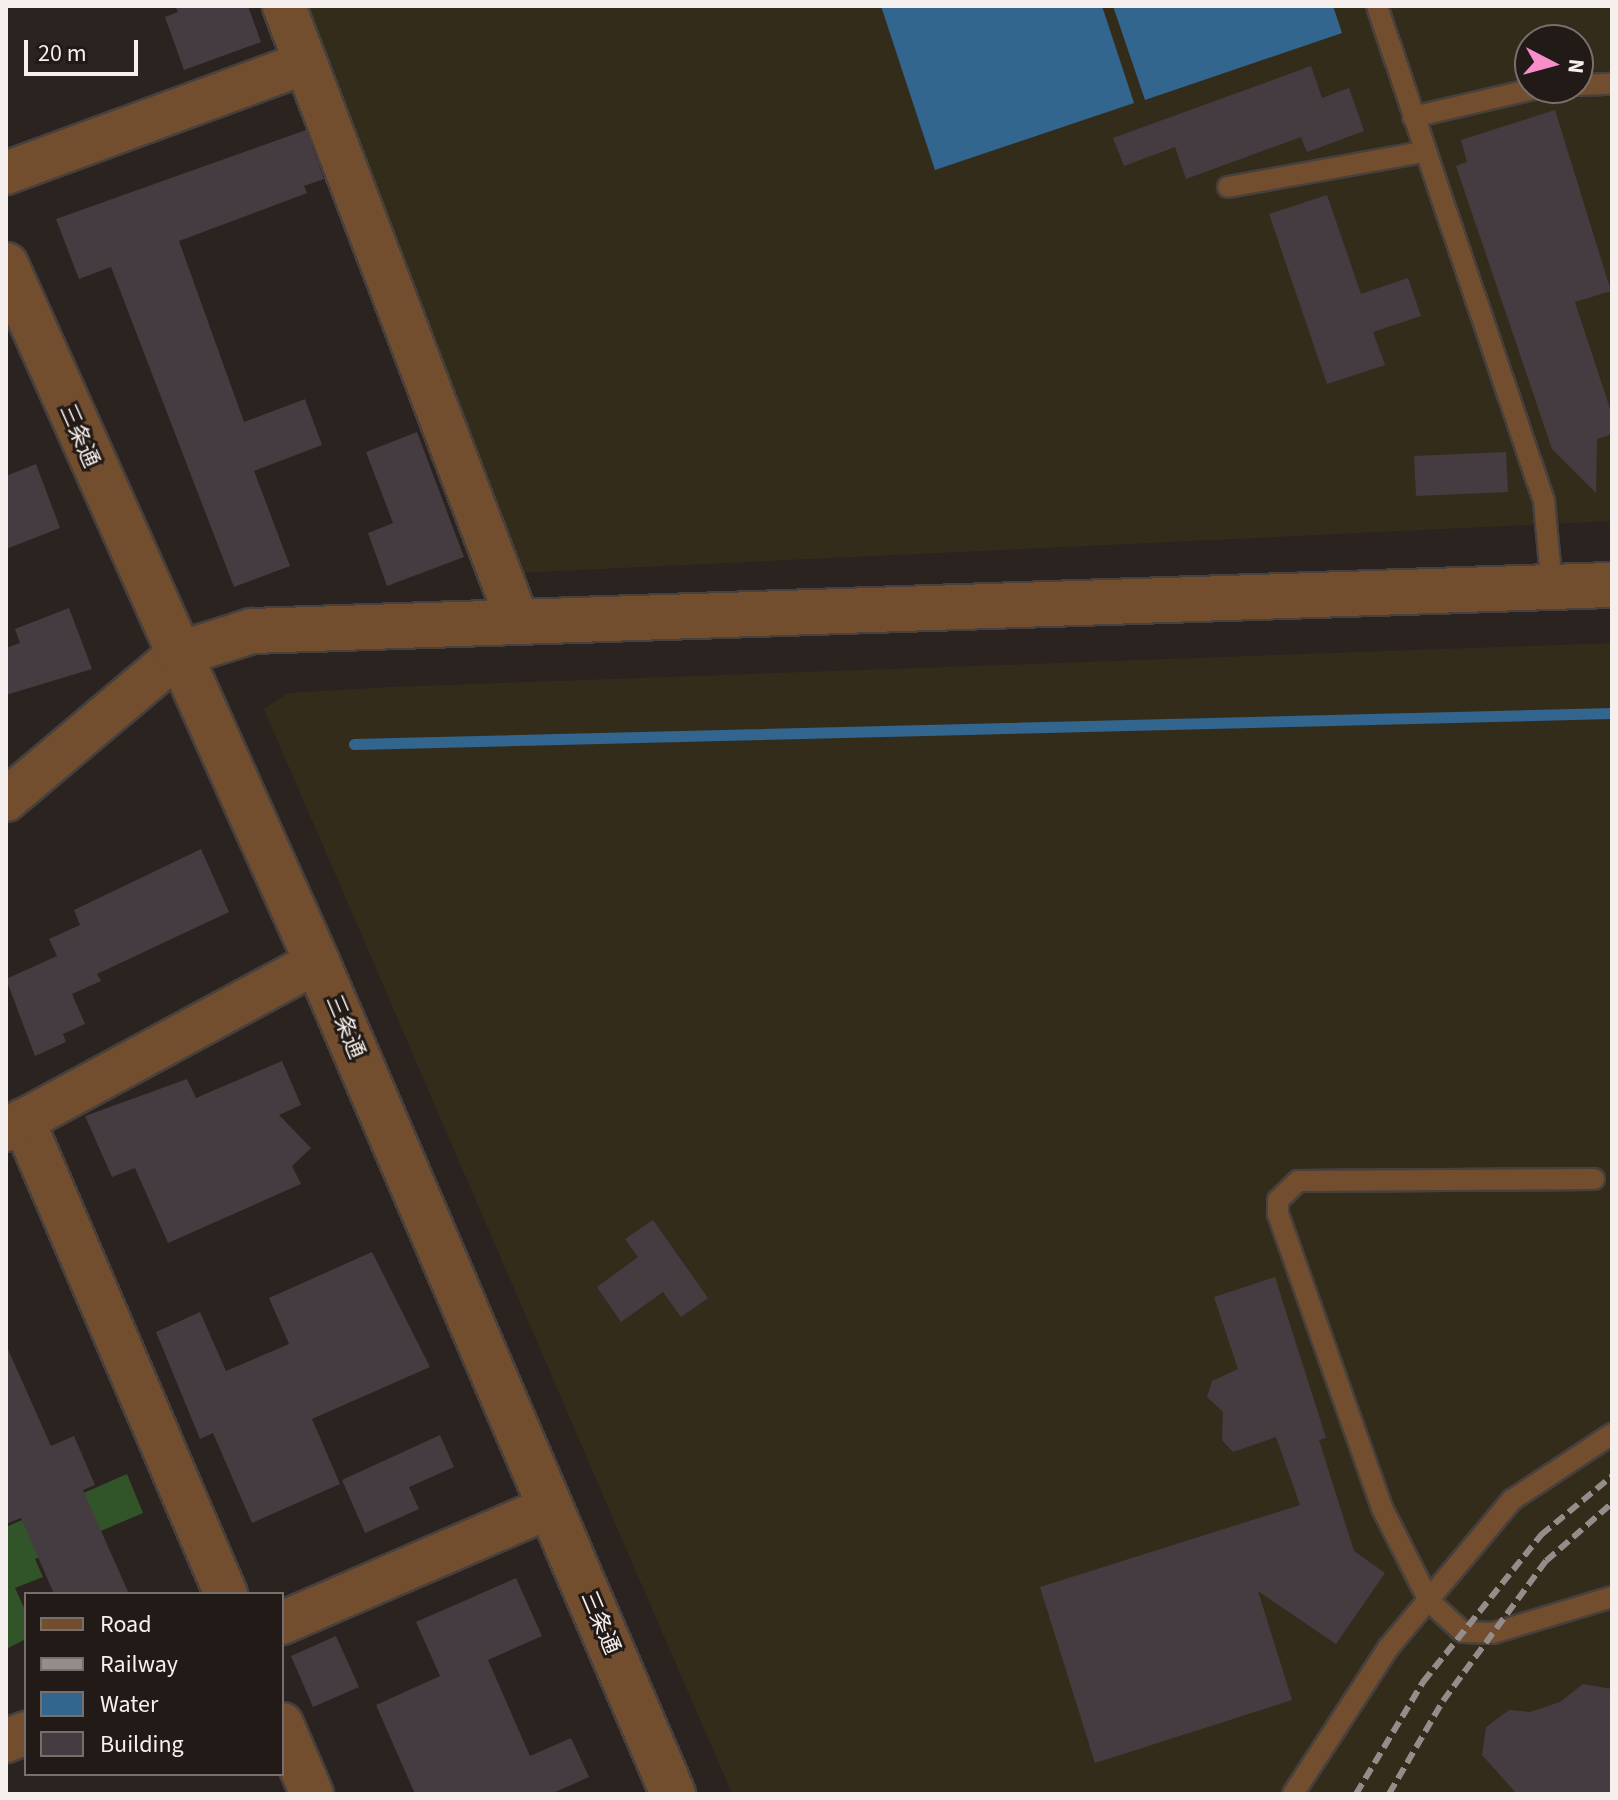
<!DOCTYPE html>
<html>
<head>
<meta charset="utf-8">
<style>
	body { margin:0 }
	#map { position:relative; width:1618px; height:1800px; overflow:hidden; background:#2b2320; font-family:"Source Sans 3","Noto Sans JP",sans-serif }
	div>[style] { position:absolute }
	.industrial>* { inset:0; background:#342c1b }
	.green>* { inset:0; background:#325429 }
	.water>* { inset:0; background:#32668f }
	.stream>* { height:11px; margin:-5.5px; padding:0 5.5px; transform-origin:5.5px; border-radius:5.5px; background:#32668f }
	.building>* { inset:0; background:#443c41 }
	.roads { filter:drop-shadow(2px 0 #47403d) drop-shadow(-2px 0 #47403d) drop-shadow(0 2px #47403d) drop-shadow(0 -2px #47403d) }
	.service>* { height:20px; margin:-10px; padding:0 10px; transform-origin:10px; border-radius:10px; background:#724e2f }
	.minor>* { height:42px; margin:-21px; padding:0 21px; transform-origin:21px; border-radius:21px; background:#724e2f }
	.tertiary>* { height:44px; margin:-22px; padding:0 22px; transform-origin:22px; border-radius:22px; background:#724e2f }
	.rail>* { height:6px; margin-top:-3px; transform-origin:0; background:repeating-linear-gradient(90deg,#948d8a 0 12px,transparent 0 18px) }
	span { translate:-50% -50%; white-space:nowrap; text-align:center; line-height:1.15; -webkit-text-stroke:6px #221a16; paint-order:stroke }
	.street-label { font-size:22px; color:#f5efed }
	.frame { position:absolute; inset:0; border:8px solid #f5efed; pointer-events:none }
	.legend { position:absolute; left:24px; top:1592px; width:260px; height:184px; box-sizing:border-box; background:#221a16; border:2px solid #766f6c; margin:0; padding:10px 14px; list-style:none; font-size:24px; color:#f5efed }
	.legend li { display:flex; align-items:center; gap:16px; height:40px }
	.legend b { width:40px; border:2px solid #766f6c }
	.north { position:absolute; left:1514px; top:24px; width:80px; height:80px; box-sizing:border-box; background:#221a16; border:2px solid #766f6c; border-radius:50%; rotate:96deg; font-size:22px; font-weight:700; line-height:32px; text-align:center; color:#f5efed }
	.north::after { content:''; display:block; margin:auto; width:28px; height:36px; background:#f98fca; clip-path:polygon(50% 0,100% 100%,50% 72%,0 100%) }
	.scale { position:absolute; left:24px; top:40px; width:114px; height:36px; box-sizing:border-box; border:4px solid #f5efed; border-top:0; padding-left:10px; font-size:24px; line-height:28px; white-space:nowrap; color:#f5efed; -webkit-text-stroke:6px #221a16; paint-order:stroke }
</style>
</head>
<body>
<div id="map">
	<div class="industrial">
		<div style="clip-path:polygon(evenodd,308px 6px,1612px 6px,1612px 521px,516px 573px,308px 6px,1530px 40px,1578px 40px,1578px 88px,1530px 88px,1530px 40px)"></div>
		<div style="clip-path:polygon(1612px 643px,1612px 1794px,732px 1794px,264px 709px,288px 693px,390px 687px)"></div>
	</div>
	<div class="green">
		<div style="clip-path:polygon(127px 1474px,143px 1513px,35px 1559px,43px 1577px,15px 1588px,26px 1612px,26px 1639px,6px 1649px,6px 1527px)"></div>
	</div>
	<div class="water">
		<div style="clip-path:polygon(881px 6px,1102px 6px,1134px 103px,935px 170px)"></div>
		<div style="clip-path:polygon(1113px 6px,1333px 6px,1342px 33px,1145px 100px)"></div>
	</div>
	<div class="stream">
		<div style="left:354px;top:744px;width:1258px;rotate:-1.41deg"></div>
	</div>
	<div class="building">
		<div style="clip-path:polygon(175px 6px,248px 6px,261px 42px,184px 70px,165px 17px,178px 12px)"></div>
		<div style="clip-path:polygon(1311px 66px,1322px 98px,1349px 88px,1364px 131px,1307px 152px,1301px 137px,1186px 179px,1175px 147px,1124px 166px,1113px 138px)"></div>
		<div style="clip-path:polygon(1555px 110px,1611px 291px,1575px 302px,1612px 415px,1612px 434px,1597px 439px,1596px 493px,1552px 449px,1456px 166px,1467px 162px,1461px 140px)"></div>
		<div style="clip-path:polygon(306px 130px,324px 179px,304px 186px,307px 193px,179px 241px,244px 422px,305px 399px,322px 445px,254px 471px,290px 566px,234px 587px,111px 267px,79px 279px,56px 219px)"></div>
		<div style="clip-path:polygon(1327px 195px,1361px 294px,1408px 278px,1421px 316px,1373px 332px,1385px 365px,1327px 384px,1269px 214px)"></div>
		<div style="clip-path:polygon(417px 432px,464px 557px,387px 586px,368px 533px,393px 523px,366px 452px)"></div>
		<div style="clip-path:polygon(1506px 452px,1508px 492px,1416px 496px,1414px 456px)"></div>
		<div style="clip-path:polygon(36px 464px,60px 528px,6px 549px,6px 476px)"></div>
		<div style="clip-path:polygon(69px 608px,92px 669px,6px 695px,6px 648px,20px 643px,15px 629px)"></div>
		<div style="clip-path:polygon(201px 849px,229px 912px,97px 974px,101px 981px,72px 994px,85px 1024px,63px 1034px,66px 1042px,35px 1056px,6px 979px,57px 956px,49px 939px,80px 925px,74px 910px)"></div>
		<div style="clip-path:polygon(282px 1061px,301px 1105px,279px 1115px,311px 1148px,292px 1166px,301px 1184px,168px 1243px,135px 1168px,112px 1177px,85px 1116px,187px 1079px,196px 1098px)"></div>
		<div style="clip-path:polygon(653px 1220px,708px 1298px,681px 1317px,663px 1292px,621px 1322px,597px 1287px,638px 1257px,625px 1239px)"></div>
		<div style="clip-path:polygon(372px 1252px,430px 1367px,312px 1419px,340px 1484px,252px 1523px,213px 1433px,200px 1439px,156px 1332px,200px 1312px,226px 1371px,289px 1344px,269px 1298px)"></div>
		<div style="clip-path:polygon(1275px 1277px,1326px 1438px,1319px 1440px,1354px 1551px,1385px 1573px,1336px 1644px,1258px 1591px,1292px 1700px,1095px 1763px,1040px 1587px,1300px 1505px,1276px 1437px,1233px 1452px,1222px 1440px,1223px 1412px,1207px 1397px,1212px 1381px,1238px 1369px,1214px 1297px)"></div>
		<div style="clip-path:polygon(6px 1345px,51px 1446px,74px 1436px,95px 1485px,83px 1490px,129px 1594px,54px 1594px,21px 1518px,6px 1524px)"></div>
		<div style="clip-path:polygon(440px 1435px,454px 1467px,409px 1487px,419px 1509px,365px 1533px,342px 1480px)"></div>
		<div style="clip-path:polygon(516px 1578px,542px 1636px,488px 1660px,530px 1756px,571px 1738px,589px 1777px,551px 1794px,415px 1794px,376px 1705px,440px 1676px,416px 1622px)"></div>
		<div style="clip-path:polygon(336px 1636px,359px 1687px,313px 1707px,291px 1656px)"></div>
		<div style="clip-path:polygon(1583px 1684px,1612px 1689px,1612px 1794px,1517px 1794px,1482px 1755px,1486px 1727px,1509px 1710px,1530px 1712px,1560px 1702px)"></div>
	</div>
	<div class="roads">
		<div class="service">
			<div style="left:1377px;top:6px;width:522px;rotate:71.36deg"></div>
			<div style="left:1544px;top:501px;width:86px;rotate:84.7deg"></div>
			<div style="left:1578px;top:85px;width:34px;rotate:-2deg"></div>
			<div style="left:1413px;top:117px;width:128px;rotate:-13.1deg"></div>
			<div style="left:1228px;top:187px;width:197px;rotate:-10.2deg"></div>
			<div style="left:1594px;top:1179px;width:296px;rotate:179.6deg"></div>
			<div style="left:1298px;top:1181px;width:28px;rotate:136deg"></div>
			<div style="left:1278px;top:1200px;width:14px;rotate:90deg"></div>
			<div style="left:1278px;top:1214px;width:312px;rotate:70.5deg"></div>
			<div style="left:1382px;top:1508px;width:104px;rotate:63.2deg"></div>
			<div style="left:1429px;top:1601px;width:46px;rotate:42.4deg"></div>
			<div style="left:1463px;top:1632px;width:30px;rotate:2deg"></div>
			<div style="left:1493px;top:1633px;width:124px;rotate:-16.8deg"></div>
			<div style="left:1293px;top:1794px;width:176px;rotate:-56.9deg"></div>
			<div style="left:1389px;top:1647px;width:192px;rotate:-50.1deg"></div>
			<div style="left:1512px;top:1500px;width:120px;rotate:-33.4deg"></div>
		</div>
		<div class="minor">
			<div style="left:284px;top:6px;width:656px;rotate:69.19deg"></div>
			<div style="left:6px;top:173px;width:319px;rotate:-20.2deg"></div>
			<div style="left:6px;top:800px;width:226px;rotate:-40.2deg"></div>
			<div style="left:23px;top:1120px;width:516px;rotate:66.82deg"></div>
			<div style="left:6px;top:1130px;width:353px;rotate:-28.4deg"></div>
			<div style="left:282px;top:1623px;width:292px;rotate:-23.4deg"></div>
			<div style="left:282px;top:1724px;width:76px;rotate:66.8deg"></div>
			<div style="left:6px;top:1741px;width:22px;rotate:-22deg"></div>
		</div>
		<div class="tertiary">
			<div style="left:6px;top:265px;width:763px;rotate:65.95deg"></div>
			<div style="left:317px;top:962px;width:905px;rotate:66.83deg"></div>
			<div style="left:179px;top:654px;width:77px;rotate:-17.5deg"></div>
			<div style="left:252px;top:631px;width:1361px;rotate:-1.94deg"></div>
		</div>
	</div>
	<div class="rail">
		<div style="left:1356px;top:1794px;width:131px;rotate:-59.1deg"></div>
		<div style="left:1423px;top:1682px;width:189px;rotate:-51.2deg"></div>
		<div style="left:1541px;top:1535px;width:92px;rotate:-39.7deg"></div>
		<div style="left:1389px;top:1794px;width:108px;rotate:-59.9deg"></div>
		<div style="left:1443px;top:1701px;width:174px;rotate:-53.7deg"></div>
		<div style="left:1546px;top:1561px;width:88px;rotate:-41.3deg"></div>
	</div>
	<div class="street-label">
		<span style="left:79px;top:436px;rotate:66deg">三条通</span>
		<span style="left:345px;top:1027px;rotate:67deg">三条通</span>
		<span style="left:600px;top:1623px;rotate:67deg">三条通</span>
	</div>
	<div class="frame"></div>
	<ul class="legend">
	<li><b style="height:10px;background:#724e2f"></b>Road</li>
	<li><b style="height:10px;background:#948d8a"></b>Railway</li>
	<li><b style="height:22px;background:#32668f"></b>Water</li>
	<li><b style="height:22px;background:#443c41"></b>Building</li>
	</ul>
	<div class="north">N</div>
	<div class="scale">20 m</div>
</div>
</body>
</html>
